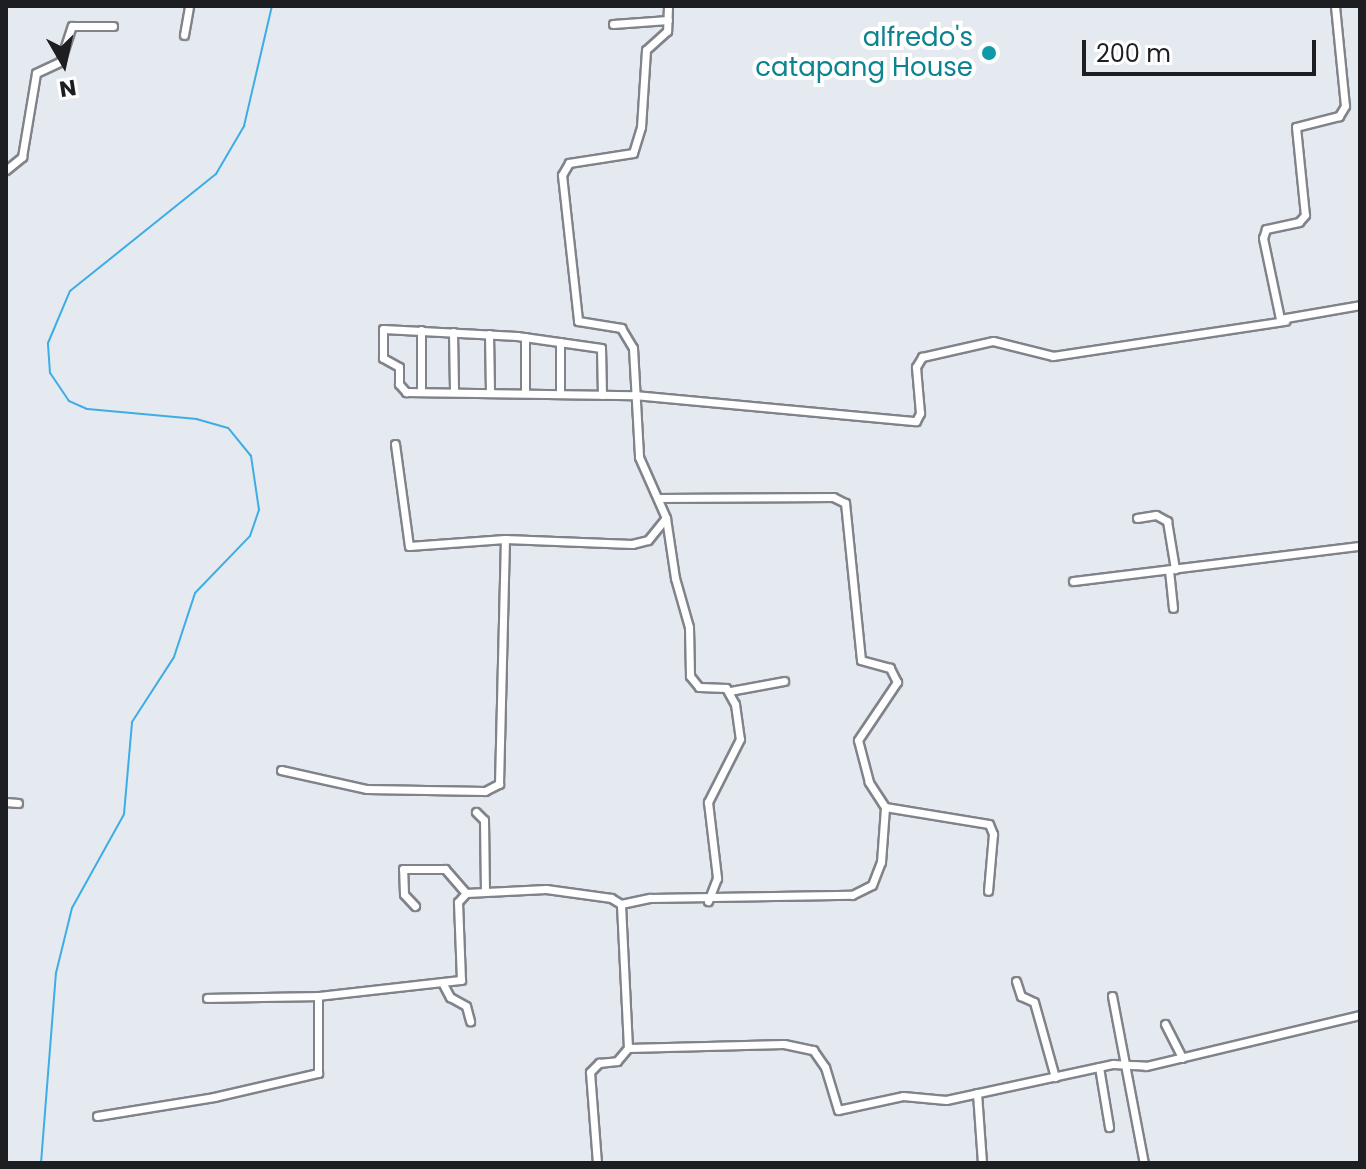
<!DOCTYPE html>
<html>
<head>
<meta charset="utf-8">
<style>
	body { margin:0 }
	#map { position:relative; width:1366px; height:1169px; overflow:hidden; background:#e5eaf1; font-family:Poppins,sans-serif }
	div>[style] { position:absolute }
	.stream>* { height:2px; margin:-1px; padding:0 1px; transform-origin:1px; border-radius:1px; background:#3eace5 }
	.roads { filter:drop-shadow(2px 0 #80848a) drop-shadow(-2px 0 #80848a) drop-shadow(0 2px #80848a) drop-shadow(0 -2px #80848a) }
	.street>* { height:7px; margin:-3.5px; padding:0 3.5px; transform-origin:3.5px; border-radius:3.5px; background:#fff }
	.dots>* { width:22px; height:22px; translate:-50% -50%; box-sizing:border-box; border:4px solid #fff; border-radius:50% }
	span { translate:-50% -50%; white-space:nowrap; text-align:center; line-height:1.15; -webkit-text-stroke:8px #fff; paint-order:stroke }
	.culture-label { font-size:26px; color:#0d838f }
	.right { translate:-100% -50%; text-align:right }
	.frame { position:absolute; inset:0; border:8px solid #1d1e21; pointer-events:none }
	.north { position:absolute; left:24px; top:24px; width:80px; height:80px; -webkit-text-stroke:6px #fff; paint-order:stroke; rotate:171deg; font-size:22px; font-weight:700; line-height:32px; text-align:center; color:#1d1e21 }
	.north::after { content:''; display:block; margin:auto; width:28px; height:36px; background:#1d1e21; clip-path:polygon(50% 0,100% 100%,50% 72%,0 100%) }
	.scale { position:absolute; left:1082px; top:40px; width:234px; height:36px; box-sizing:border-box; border:4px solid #1d1e21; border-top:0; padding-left:10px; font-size:24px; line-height:28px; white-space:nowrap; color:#1d1e21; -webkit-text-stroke:6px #fff; paint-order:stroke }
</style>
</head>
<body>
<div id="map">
	<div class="stream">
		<div style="left:41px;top:1163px;width:191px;rotate:-85.5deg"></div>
		<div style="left:56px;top:973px;width:67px;rotate:-76.2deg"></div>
		<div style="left:72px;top:908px;width:107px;rotate:-61deg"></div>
		<div style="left:124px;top:814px;width:92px;rotate:-85deg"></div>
		<div style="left:132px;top:722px;width:77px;rotate:-57.1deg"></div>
		<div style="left:174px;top:657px;width:67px;rotate:-71.8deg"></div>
		<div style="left:195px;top:593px;width:79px;rotate:-46deg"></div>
		<div style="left:250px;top:536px;width:28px;rotate:-71deg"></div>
		<div style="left:259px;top:510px;width:55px;rotate:-98.4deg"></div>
		<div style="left:251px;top:456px;width:36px;rotate:-129deg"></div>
		<div style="left:228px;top:428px;width:32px;rotate:-164deg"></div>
		<div style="left:197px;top:419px;width:110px;rotate:-174.8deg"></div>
		<div style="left:87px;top:409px;width:20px;rotate:-156deg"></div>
		<div style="left:69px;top:401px;width:34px;rotate:-124deg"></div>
		<div style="left:50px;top:373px;width:30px;rotate:-94deg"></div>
		<div style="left:48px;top:343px;width:56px;rotate:-67.1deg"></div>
		<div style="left:70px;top:291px;width:187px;rotate:-38.7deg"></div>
		<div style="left:216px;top:174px;width:56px;rotate:-59.7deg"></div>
		<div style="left:244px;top:126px;width:123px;rotate:-76.9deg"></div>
	</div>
	<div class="roads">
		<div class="street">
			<div style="left:668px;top:6px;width:25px;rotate:92deg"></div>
			<div style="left:667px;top:31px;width:28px;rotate:138deg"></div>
			<div style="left:646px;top:50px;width:77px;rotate:93.7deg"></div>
			<div style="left:641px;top:127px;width:27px;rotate:107deg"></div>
			<div style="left:633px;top:153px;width:65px;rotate:171.1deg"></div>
			<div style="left:569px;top:163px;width:14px;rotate:120deg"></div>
			<div style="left:562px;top:175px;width:147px;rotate:83.7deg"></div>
			<div style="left:578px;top:321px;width:44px;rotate:9.2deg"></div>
			<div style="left:621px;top:328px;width:23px;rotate:59deg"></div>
			<div style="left:633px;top:348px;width:109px;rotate:86.8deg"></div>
			<div style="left:639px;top:457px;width:67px;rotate:66.1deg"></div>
			<div style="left:666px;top:518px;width:61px;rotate:81.5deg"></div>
			<div style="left:675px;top:578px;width:51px;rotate:74.1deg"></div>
			<div style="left:689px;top:627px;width:49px;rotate:88.8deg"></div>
			<div style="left:690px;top:676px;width:14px;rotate:51deg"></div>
			<div style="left:699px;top:687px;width:27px;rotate:2deg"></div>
			<div style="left:726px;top:688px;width:18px;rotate:61deg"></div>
			<div style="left:735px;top:704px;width:35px;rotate:82deg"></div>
			<div style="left:740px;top:739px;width:71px;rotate:116.9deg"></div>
			<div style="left:708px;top:802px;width:77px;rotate:83.2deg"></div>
			<div style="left:717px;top:878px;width:25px;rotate:111deg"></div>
			<div style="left:1335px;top:6px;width:100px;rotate:84.3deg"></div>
			<div style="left:1345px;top:106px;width:12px;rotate:121deg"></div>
			<div style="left:1339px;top:116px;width:44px;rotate:165.7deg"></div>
			<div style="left:1296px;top:127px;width:88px;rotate:84.2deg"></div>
			<div style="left:1305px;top:215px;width:9px;rotate:131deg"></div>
			<div style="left:1299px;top:222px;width:34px;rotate:168deg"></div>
			<div style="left:1266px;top:229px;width:9px;rotate:108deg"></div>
			<div style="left:1263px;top:238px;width:83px;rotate:78.1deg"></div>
			<div style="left:1280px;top:319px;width:81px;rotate:-9.9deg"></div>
			<div style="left:613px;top:24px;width:55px;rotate:-4.2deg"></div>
			<div style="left:184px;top:35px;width:29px;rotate:-80deg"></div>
			<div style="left:6px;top:170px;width:21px;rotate:-39deg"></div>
			<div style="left:22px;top:157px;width:85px;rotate:-80.5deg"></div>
			<div style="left:36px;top:73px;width:26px;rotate:-25deg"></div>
			<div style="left:60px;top:62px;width:38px;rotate:-72deg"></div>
			<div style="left:72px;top:26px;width:41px"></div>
			<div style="left:453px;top:332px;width:60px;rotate:89deg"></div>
			<div style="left:489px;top:334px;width:59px;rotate:89deg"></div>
			<div style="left:421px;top:392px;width:62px;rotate:-90deg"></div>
			<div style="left:525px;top:393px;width:56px;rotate:-90deg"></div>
			<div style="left:560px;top:394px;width:52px;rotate:-90deg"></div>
			<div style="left:602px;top:395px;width:47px;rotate:-91.2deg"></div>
			<div style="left:601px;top:348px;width:85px;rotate:-171.9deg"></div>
			<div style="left:517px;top:336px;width:134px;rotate:-177deg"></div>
			<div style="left:383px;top:329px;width:29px;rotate:90deg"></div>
			<div style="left:383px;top:358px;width:18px;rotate:29deg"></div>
			<div style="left:399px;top:367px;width:17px;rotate:90deg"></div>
			<div style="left:399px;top:384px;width:11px;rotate:49deg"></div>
			<div style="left:406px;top:392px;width:228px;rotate:0.8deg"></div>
			<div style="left:634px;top:395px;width:283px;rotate:5.3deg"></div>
			<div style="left:916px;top:421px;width:9px;rotate:-63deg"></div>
			<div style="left:920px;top:413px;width:46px;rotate:-95deg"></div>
			<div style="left:916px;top:367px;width:12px;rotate:-59deg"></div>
			<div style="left:922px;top:357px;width:73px;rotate:-12.7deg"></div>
			<div style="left:993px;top:341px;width:62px;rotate:14deg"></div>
			<div style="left:1053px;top:356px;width:235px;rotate:-8.6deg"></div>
			<div style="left:395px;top:444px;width:103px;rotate:82.2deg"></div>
			<div style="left:409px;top:546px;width:96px;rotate:-4.2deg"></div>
			<div style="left:505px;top:539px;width:127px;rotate:2.3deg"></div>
			<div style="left:632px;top:544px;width:16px;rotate:-14deg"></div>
			<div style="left:648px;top:540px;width:28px;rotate:-51deg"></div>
			<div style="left:1137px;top:518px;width:19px;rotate:-9deg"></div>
			<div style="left:1156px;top:515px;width:13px;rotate:29deg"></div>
			<div style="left:1167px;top:521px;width:49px;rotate:80.5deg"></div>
			<div style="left:1169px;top:570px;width:38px;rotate:84deg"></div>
			<div style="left:1073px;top:581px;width:289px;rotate:-7deg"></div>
			<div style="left:730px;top:691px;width:55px;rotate:-10.5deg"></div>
			<div style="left:281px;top:770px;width:88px;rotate:12.5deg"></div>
			<div style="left:367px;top:789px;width:118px;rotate:1deg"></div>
			<div style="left:485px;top:791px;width:16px;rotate:-27deg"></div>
			<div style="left:499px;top:784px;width:245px;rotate:-88.6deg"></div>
			<div style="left:6px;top:802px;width:12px;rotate:5deg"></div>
			<div style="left:885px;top:807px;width:105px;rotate:9.3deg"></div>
			<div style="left:989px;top:824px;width:11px;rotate:68deg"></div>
			<div style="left:993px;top:834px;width:57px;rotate:95deg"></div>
			<div style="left:476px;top:812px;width:11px;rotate:45deg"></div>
			<div style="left:484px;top:820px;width:71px;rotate:89.2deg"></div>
			<div style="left:415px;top:906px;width:16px;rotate:-133deg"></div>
			<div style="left:404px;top:894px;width:25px;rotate:-92deg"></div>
			<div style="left:403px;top:869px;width:42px"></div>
			<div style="left:445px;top:869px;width:32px;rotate:49deg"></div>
			<div style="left:1016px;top:981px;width:16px;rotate:72deg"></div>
			<div style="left:1021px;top:996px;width:14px;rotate:25deg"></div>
			<div style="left:1034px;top:1002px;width:78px;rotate:74.4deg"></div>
			<div style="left:443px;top:984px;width:15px;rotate:62deg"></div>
			<div style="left:450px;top:997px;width:18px;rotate:29deg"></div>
			<div style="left:466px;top:1006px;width:16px;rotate:75deg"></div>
			<div style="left:1112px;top:996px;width:170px;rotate:79.2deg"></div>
			<div style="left:207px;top:998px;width:111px;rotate:-1deg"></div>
			<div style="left:1165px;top:1024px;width:38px;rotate:63deg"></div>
			<div style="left:628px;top:1048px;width:156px;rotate:-1.5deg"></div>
			<div style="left:784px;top:1044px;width:30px;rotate:12deg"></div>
			<div style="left:813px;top:1050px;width:21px;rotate:55deg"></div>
			<div style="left:825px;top:1067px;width:45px;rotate:73.2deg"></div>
			<div style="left:838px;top:1110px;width:66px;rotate:-12.2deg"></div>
			<div style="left:903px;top:1096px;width:43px;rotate:5.3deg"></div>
			<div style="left:946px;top:1100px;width:171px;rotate:-12.2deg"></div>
			<div style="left:1113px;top:1064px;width:33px;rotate:3deg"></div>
			<div style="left:1146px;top:1066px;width:220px;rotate:-13.4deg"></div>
			<div style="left:1099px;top:1067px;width:61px;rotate:80.5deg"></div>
			<div style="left:977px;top:1093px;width:70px;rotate:85.9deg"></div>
			<div style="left:97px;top:1116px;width:119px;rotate:-9.2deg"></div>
			<div style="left:214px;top:1097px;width:107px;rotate:-13deg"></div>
			<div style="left:318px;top:1073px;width:77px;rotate:-90deg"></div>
			<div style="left:318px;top:996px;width:144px;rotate:-6.4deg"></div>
			<div style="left:461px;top:980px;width:78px;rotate:-92.2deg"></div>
			<div style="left:458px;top:902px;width:12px;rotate:-48deg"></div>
			<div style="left:466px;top:893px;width:80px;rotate:-2.9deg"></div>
			<div style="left:546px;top:889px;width:66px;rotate:7.9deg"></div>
			<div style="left:611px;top:898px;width:12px;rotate:31deg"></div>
			<div style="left:597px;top:1163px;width:91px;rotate:-94.4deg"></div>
			<div style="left:590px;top:1072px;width:13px;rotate:-45deg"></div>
			<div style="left:599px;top:1063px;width:18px;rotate:-6deg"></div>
			<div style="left:617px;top:1061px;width:17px;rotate:-50deg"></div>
			<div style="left:628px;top:1048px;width:144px;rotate:-92.8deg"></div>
			<div style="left:621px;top:904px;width:30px;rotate:-12deg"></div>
			<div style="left:650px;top:898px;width:202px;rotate:-0.9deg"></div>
			<div style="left:852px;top:895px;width:22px;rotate:-27deg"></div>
			<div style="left:872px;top:885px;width:25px;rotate:-69deg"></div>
			<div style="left:881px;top:862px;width:55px;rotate:-85.8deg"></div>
			<div style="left:885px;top:807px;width:30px;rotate:-123deg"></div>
			<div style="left:869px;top:782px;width:43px;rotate:-104.7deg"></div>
			<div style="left:858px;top:740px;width:70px;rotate:-56.1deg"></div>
			<div style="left:897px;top:682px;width:16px;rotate:-117deg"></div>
			<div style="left:890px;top:668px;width:30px;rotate:-165deg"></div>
			<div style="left:861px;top:660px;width:158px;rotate:-95.8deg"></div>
			<div style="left:845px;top:503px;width:13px;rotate:-153deg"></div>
			<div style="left:833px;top:497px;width:173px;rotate:179.7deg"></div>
		</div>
	</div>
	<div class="dots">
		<div style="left:989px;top:53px;background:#0f9aa8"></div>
	</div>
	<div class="culture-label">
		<span class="right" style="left:973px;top:53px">alfredo's<br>catapang House</span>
	</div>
	<div class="frame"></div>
	<div class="north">N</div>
	<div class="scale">200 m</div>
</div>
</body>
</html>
